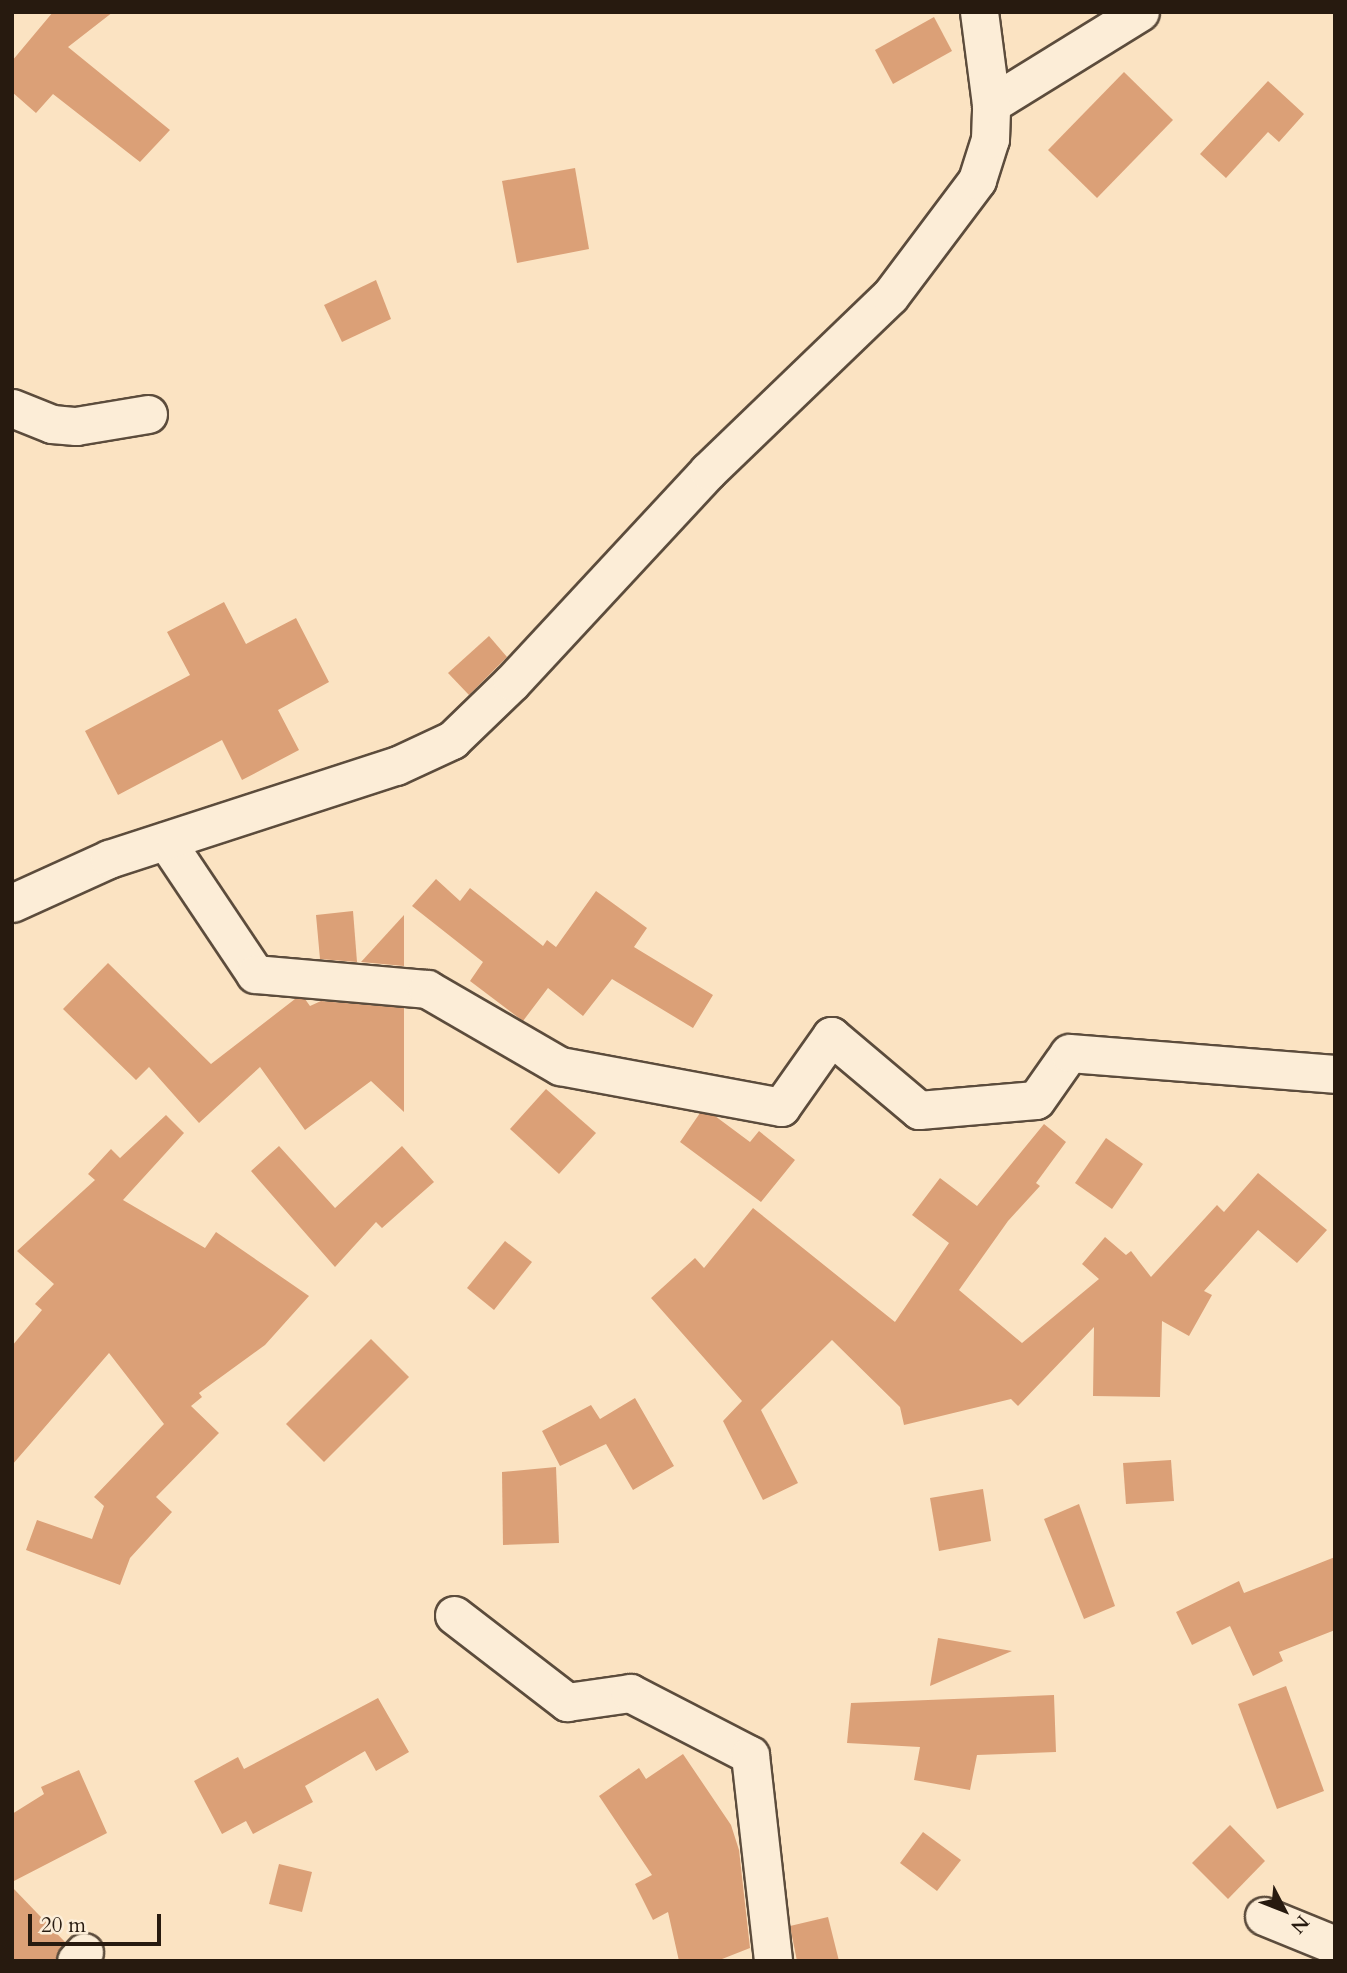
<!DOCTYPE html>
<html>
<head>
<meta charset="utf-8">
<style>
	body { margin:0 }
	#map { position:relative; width:1347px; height:1973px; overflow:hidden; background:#fbe3c2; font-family:Cardo,serif }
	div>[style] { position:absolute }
	.building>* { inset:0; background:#dba077 }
	.roads { filter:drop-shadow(2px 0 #5c4c3c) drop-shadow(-2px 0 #5c4c3c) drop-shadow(0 2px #5c4c3c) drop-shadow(0 -2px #5c4c3c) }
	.minor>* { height:37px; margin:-18.5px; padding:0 18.5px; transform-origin:18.5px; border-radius:18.5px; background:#fcedd7 }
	span { translate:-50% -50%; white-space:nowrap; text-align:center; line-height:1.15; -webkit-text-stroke:5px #fcedd7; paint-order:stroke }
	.frame { position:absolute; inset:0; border:14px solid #271a0f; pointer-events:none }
	.north { position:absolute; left:1249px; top:1875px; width:70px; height:70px; -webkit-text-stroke:5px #fcedd7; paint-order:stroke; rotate:132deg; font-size:19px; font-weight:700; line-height:28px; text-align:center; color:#271a0f }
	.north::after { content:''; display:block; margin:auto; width:24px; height:32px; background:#271a0f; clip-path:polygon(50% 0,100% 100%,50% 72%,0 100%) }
	.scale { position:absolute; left:28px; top:1914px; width:133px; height:32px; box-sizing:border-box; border:4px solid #271a0f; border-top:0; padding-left:9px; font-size:21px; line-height:24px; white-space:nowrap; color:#271a0f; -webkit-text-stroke:5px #fcedd7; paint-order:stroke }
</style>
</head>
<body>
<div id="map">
	<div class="building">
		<div style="clip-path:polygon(53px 12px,113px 12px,68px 47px,170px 130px,140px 162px,53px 94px,36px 113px,12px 92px,12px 61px)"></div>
		<div style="clip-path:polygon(934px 17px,952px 51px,893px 84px,875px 50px)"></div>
		<div style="clip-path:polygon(1124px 72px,1173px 120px,1097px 198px,1048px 150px)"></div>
		<div style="clip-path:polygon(1268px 81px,1304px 114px,1279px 142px,1268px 132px,1226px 178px,1200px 154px)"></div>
		<div style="clip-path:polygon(575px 168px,589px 249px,517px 263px,502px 181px)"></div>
		<div style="clip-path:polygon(376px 280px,391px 319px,342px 342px,324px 305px)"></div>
		<div style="clip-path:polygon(224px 602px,246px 644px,296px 618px,329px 682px,278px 710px,299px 750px,242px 780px,222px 740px,118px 795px,85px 731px,190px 675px,167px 632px)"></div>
		<div style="clip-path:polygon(489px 636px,507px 657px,469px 695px,448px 673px)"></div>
		<div style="clip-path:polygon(436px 879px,460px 901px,470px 888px,543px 946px,547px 940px,556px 947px,596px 891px,647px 928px,634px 947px,713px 995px,693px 1028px,612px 979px,583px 1016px,548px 988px,523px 1021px,470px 981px,483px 962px,412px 906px)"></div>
		<div style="clip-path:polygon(353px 911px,357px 962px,320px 959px,316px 915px)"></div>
		<div style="clip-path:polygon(404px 915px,404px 966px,361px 962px)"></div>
		<div style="clip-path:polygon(108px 963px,211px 1064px,295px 999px,305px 999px,310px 1006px,321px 1001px,404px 1008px,404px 1112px,371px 1081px,305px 1130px,260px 1067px,199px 1123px,149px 1067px,136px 1080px,63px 1009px)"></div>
		<div style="clip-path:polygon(546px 1089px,596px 1133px,559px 1174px,510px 1129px)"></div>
		<div style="clip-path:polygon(700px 1113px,715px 1116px,750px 1142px,759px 1131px,795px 1160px,761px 1202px,680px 1142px)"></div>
		<div style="clip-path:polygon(166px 1115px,184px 1133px,123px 1200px,205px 1248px,216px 1232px,309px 1296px,265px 1345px,199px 1393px,202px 1397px,191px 1406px,219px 1433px,156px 1497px,172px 1512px,130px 1558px,120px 1585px,26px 1550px,37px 1520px,92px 1539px,104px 1506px,94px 1497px,164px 1424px,109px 1353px,12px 1465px,12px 1346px,42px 1310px,35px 1304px,54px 1284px,17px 1251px,95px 1180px,88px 1174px,111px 1149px,120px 1158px)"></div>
		<div style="clip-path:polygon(1044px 1124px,1066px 1142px,1036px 1183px,1040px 1186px,1008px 1221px,959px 1290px,1022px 1343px,1099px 1279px,1082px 1264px,1105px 1237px,1126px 1255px,1131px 1251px,1151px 1277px,1217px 1205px,1224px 1212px,1258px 1173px,1327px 1230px,1297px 1263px,1258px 1230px,1204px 1291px,1212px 1295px,1189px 1336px,1162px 1321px,1160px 1397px,1093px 1396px,1094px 1327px,1018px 1406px,1011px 1399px,904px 1425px,900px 1407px,832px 1340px,761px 1410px,798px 1483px,763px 1500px,723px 1421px,742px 1401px,651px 1298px,695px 1258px,704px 1268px,753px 1208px,895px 1322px,949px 1243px,912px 1215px,940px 1178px,977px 1206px)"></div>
		<div style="clip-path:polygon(1106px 1138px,1143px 1164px,1112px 1209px,1075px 1183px)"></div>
		<div style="clip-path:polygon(279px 1146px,335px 1208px,402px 1146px,434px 1182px,382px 1228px,376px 1222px,335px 1267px,251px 1171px)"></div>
		<div style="clip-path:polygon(505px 1241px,532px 1262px,494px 1310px,467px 1288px)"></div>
		<div style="clip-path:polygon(371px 1339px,409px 1377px,324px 1462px,286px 1424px)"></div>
		<div style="clip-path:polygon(635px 1398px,674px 1466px,633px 1490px,606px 1444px,560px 1466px,542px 1431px,591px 1405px,600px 1419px)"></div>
		<div style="clip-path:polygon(1171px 1460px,1174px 1501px,1126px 1504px,1123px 1463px)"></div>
		<div style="clip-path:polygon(556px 1467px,559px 1543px,503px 1545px,502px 1472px)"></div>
		<div style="clip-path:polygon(983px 1489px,991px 1541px,939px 1551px,930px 1498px)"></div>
		<div style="clip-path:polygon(1079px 1504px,1115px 1606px,1084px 1619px,1044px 1519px)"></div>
		<div style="clip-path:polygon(1335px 1557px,1335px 1630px,1279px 1652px,1283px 1661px,1253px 1676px,1230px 1626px,1192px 1645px,1176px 1612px,1239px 1581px,1244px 1593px)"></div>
		<div style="clip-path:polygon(938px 1638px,1012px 1651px,930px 1686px)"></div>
		<div style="clip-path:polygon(1286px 1686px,1324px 1791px,1277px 1809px,1238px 1704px)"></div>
		<div style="clip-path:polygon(1054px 1695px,1056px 1752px,977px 1755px,970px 1790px,914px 1780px,920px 1747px,847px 1743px,851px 1703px)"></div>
		<div style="clip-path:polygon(378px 1698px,409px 1752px,376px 1771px,365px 1751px,305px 1786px,313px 1802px,253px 1834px,246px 1821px,222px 1834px,194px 1781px,238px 1757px,244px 1769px)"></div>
		<div style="clip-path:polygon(683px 1754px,731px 1825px,739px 1850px,750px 1948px,717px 1961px,679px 1961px,668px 1912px,653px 1920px,635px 1884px,652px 1875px,599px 1796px,639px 1768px,646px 1779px)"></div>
		<div style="clip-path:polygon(79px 1770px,107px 1833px,12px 1882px,12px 1814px,44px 1794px,41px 1787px)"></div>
		<div style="clip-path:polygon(1230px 1825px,1265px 1861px,1228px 1899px,1192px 1863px)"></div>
		<div style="clip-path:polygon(923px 1832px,961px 1860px,937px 1891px,900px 1863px)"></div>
		<div style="clip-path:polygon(279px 1864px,312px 1872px,302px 1912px,269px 1904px)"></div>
		<div style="clip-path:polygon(12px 1887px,65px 1942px,56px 1961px,12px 1961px)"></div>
		<div style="clip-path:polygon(828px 1917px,839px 1961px,797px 1961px,790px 1926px)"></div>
	</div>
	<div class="roads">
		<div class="minor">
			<div style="left:991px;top:104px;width:175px;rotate:-31.7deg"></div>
			<div style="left:12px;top:408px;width:43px;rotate:21.8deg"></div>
			<div style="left:52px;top:424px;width:24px;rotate:5deg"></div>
			<div style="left:76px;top:426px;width:73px;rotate:-9.5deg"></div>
			<div style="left:166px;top:841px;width:160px;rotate:56.2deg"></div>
			<div style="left:255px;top:974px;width:173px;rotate:5deg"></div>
			<div style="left:427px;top:989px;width:154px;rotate:30.1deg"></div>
			<div style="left:560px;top:1066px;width:225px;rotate:10.5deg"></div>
			<div style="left:781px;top:1107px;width:87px;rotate:-54.8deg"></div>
			<div style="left:831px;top:1036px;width:115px;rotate:40.1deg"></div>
			<div style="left:919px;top:1110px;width:117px;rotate:-4.9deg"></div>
			<div style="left:1036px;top:1100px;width:57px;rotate:-54.9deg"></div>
			<div style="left:1069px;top:1053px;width:267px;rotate:4.5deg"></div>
			<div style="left:12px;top:903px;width:107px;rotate:-24.4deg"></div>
			<div style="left:109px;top:859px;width:302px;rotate:-18deg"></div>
			<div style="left:396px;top:766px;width:62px;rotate:-24.9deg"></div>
			<div style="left:452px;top:740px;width:83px;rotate:-44deg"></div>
			<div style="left:512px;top:682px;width:288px;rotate:-47.1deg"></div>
			<div style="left:708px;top:471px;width:252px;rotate:-43.9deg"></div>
			<div style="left:890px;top:296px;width:145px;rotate:-53.1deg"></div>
			<div style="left:977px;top:180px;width:43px;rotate:-72.4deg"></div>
			<div style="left:990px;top:139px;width:35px;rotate:-88deg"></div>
			<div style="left:991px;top:104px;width:93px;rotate:-97.4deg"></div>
			<div style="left:454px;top:1615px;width:143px;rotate:37.6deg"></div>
			<div style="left:567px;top:1702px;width:64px;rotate:-8.1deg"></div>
			<div style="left:630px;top:1693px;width:135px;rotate:27.3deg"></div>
			<div style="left:750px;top:1755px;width:207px;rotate:83.6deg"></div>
			<div style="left:1264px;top:1916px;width:77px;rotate:22.2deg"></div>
			<div style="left:76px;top:1961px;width:12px;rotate:-48deg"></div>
		</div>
	</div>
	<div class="frame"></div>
	<div class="north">N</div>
	<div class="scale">20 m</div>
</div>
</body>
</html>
